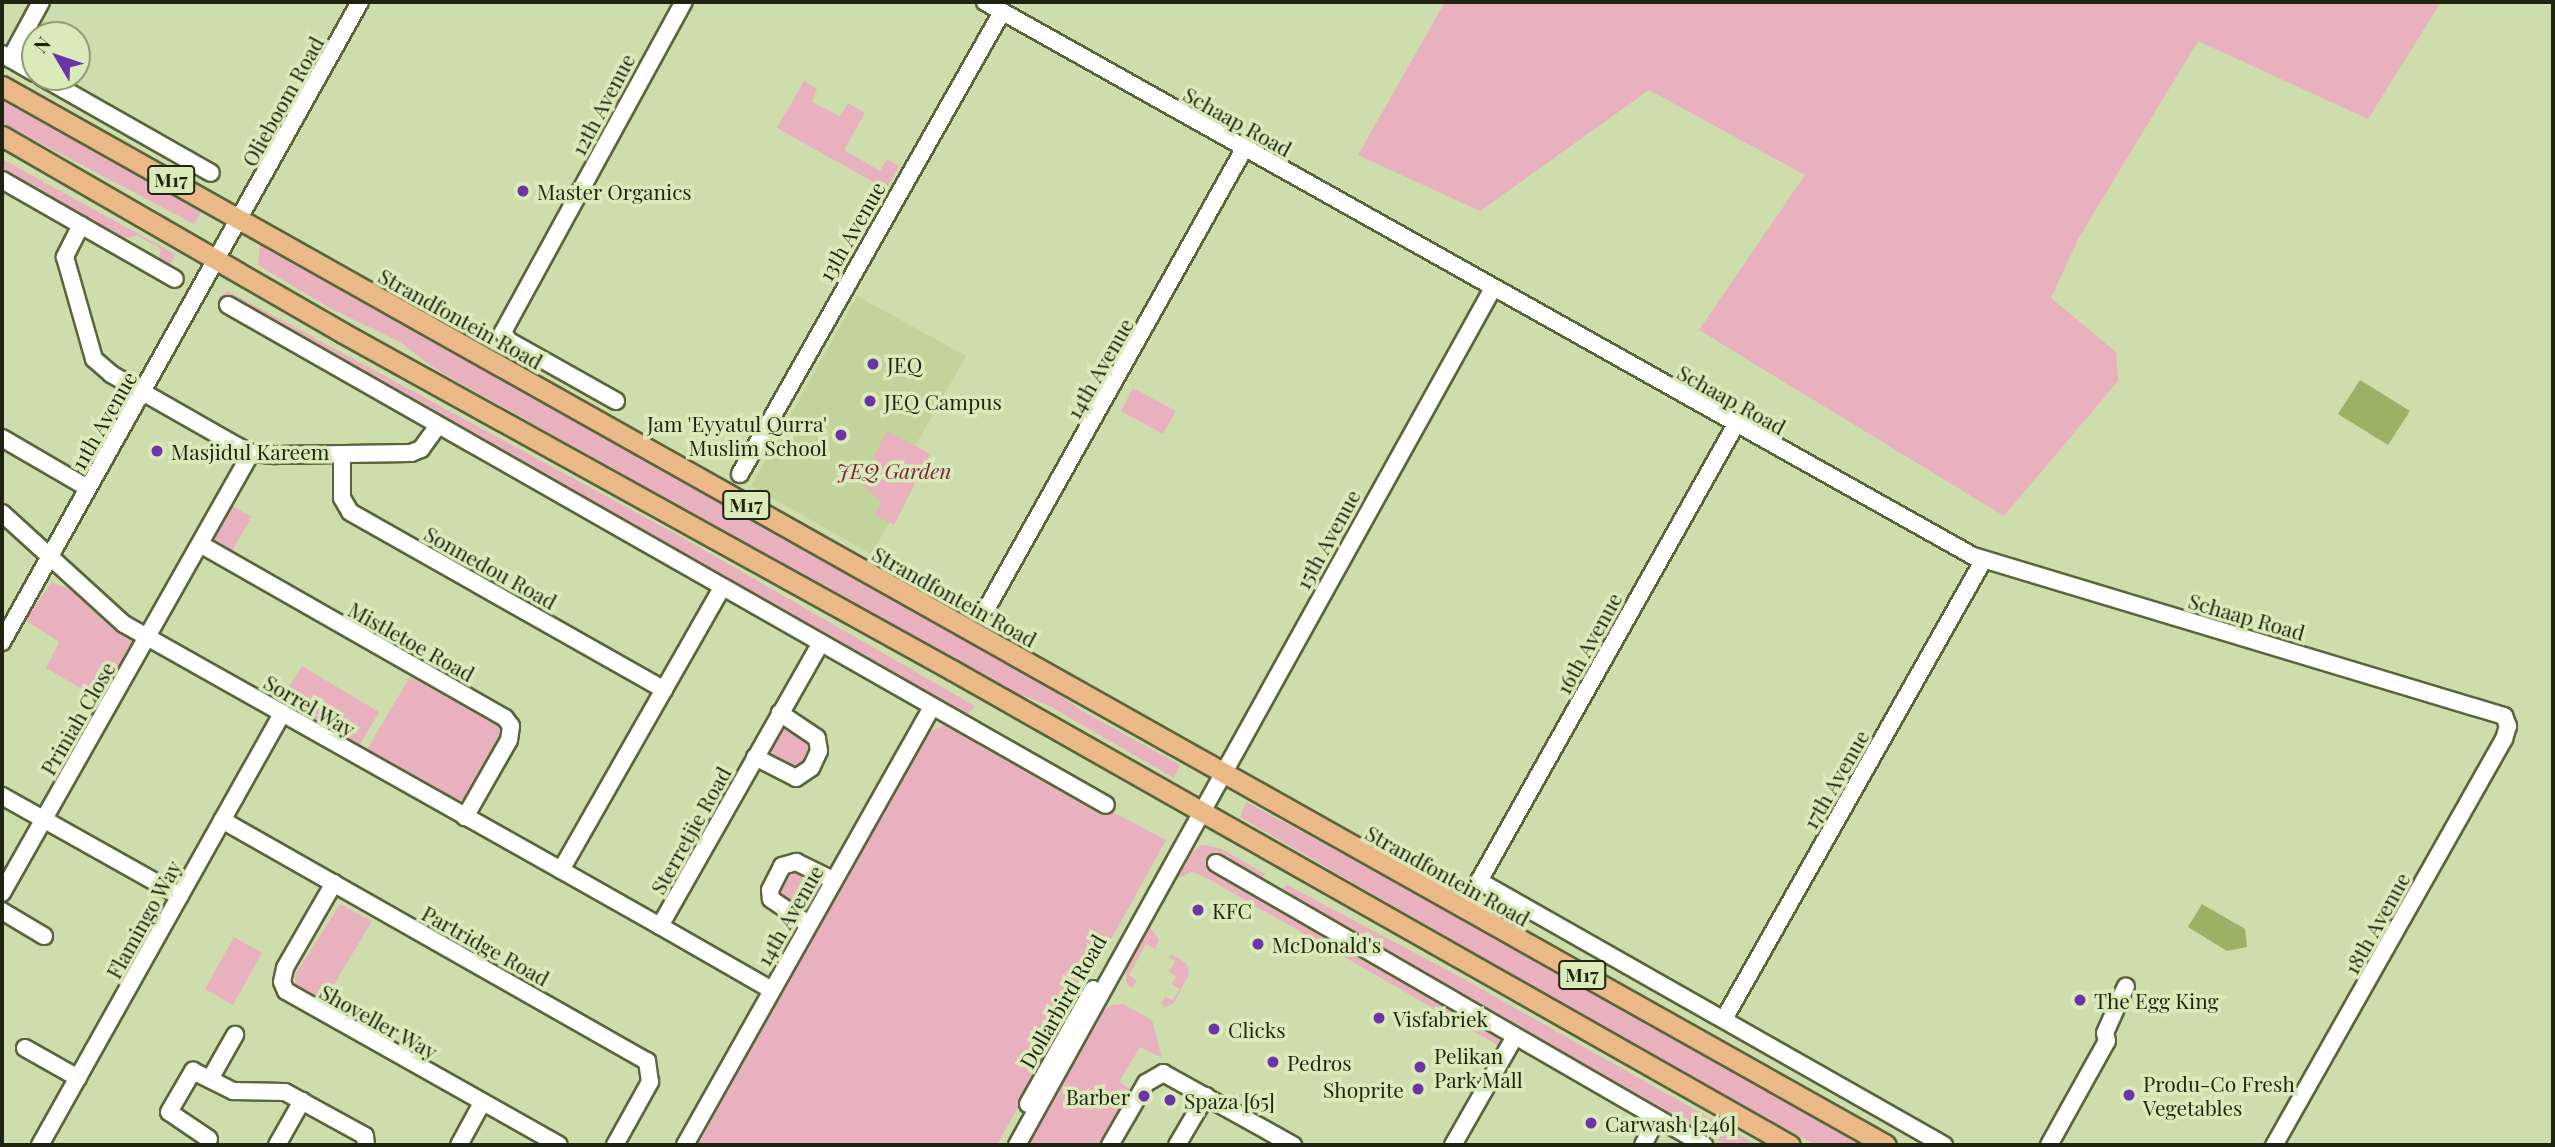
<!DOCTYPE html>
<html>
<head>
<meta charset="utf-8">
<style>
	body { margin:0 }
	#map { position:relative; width:2555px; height:1147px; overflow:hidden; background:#cdddac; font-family:"Playfair Display",serif }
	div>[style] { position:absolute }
	.built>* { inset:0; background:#c2d39c }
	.green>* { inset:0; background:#e9b0be }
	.round { border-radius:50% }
	.water>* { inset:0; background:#9bb166 }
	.roads { filter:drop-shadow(2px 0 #59663a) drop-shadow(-2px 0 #59663a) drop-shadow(0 2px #59663a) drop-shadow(0 -2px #59663a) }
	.minor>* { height:16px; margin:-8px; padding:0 8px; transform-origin:8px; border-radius:8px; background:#fff }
	.major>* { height:19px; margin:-9.5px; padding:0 9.5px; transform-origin:9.5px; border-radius:9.5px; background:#ebb988 }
	.dots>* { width:19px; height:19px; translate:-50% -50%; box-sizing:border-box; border:4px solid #daeab9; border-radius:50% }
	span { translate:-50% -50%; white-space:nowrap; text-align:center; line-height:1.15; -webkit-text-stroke:7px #daeab9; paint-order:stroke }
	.shield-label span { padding:2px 5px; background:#daeab9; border:2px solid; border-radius:5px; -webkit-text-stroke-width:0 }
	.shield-label { font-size:19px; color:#1f2412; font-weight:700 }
	.street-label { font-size:21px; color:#1f2412 }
	.poi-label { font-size:21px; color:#1f2412 }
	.left { translate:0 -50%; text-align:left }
	.right { translate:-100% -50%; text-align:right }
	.park-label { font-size:21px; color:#7d1d42; font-style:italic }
	.frame { position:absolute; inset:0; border:4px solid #1f2412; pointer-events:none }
	.north { position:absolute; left:21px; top:21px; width:70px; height:70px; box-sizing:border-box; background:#daeab9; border:2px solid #8f9b76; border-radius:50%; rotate:309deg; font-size:19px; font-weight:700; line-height:28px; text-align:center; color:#1f2412 }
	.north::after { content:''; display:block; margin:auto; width:24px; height:32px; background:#6d33a9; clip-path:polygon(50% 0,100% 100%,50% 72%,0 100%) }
</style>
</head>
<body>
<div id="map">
	<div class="built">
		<div style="clip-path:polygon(857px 296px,966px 356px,915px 446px,930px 454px,871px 554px,751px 486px)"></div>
	</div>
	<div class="green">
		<div style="clip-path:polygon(1445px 2px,2441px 2px,2368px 119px,2198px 41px,2078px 239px,2051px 298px,2116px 352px,2118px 381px,2004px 516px,1699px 330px,1805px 175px,1649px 90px,1480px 211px,1358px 155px)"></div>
		<div style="clip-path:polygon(804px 81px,817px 89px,812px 102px,840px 116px,848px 103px,865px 113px,844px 150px,880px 171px,887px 159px,899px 166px,886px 189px,777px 128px)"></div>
		<div style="clip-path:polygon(2px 96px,173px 194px,201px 212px,194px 224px,2px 123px)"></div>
		<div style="clip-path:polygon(2px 159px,175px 254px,173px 260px,169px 266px,158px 261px,161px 249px,137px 235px,124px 239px,2px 171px)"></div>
		<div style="clip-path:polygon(260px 244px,1042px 681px,1079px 709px,1180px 765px,1174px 778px,1048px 705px,1007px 690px,437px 370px,400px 342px,330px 308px,258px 265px)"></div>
		<div style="clip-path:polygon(228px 291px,683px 538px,975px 706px,965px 716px,219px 297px)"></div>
		<div style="clip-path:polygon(1133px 388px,1176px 411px,1163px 434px,1121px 411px)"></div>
		<div style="clip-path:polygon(887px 431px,930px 454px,894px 525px,875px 515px,882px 502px,860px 483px)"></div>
		<div style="clip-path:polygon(231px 505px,252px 517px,230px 554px,214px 544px,214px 537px)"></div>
		<div style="clip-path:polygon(52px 582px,71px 590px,131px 639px,134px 647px,101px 700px,46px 668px,59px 642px,25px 620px)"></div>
		<div style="clip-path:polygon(302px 666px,379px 712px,358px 748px,280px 702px)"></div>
		<div style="clip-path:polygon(410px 677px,498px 725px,500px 738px,468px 795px,457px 803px,366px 751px)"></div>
		<div style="clip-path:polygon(946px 724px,1166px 840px,997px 1145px,698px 1145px,927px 733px)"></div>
		<div class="round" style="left:770px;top:728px;width:42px;height:42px"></div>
		<div style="clip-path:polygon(1246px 802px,1407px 888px,1862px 1145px,1816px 1145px,1650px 1055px,1240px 817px)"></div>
		<div style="clip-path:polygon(1202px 845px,1220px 848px,1265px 874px,1262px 879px,1217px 854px,1207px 870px,1501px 1036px,1500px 1053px,1496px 1044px,1205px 877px,1192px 872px,1178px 878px,1193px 851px)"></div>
		<div class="round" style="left:778px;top:869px;width:40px;height:40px"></div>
		<div style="clip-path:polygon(1287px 885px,1462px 978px,1757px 1145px,1726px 1145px,1275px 893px)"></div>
		<div style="clip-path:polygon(340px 904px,372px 921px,324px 1001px,295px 986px,295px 975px)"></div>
		<div style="clip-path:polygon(1148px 925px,1159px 940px,1155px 949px,1146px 944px,1129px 975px,1137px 981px,1132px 988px,1127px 984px,1125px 966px)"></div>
		<div style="clip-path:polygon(234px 937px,262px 953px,233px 1005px,205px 989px)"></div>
		<div style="clip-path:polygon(1171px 954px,1187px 964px,1189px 974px,1174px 1003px,1165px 1007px,1161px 1004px,1165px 997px,1173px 1000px,1180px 989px,1172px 984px,1176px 976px,1169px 972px,1175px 961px,1168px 956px)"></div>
		<div style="clip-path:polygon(1123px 1004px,1152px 1020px,1162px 1058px,1140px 1047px,1119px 1082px,1132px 1090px,1100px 1145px,1024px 1145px,1101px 1012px,1111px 1005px)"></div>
	</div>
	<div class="water">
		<div style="clip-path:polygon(2360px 380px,2410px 411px,2388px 445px,2338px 414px)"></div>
		<div style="clip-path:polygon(2202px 904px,2245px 929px,2247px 947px,2227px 951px,2188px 927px)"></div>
	</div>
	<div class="roads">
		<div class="minor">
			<div style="left:985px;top:2px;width:1133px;rotate:29.28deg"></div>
			<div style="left:1973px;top:556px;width:555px;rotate:16.77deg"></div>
			<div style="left:2504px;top:716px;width:11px;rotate:68deg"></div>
			<div style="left:2508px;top:726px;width:14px;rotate:107deg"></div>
			<div style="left:2504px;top:739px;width:467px;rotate:119.5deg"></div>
			<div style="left:2px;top:54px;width:38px;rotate:30deg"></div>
			<div style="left:10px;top:59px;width:65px;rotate:-61.5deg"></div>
			<div style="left:42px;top:77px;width:194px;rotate:29.6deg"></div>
			<div style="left:2px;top:180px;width:199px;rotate:29.8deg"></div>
			<div style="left:81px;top:225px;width:36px;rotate:117deg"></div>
			<div style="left:65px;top:257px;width:106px;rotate:74.1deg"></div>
			<div style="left:94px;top:359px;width:23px;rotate:41deg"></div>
			<div style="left:111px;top:374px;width:137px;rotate:29.7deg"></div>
			<div style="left:230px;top:442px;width:24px;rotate:28deg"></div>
			<div style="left:251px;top:453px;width:25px;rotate:5deg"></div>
			<div style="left:276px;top:455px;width:135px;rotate:-0.8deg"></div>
			<div style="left:411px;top:453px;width:11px;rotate:-22deg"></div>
			<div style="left:421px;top:449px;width:27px;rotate:-54deg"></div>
			<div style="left:228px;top:305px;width:1010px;rotate:29.66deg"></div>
			<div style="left:616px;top:401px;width:123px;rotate:-150.7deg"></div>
			<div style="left:509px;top:341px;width:11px;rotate:-124deg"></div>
			<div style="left:503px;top:332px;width:376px;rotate:-61.3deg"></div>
			<div style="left:1735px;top:426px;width:522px;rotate:119.36deg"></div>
			<div style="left:1479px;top:881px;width:535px;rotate:29.59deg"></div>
			<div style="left:2px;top:438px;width:99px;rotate:30.2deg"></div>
			<div style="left:342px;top:454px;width:44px;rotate:90deg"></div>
			<div style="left:342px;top:498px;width:16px;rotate:60deg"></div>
			<div style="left:350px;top:512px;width:361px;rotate:29.5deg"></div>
			<div style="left:740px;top:474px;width:531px;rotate:-60.44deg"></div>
			<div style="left:2px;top:513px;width:165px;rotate:42.3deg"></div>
			<div style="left:124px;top:624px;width:501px;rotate:29.38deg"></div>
			<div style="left:561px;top:870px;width:325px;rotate:-60.3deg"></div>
			<div style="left:200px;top:544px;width:351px;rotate:29.7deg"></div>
			<div style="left:505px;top:718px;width:10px;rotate:53deg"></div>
			<div style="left:511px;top:726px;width:14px;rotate:98deg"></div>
			<div style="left:509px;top:740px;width:89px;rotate:119.7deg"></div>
			<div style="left:988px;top:606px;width:524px;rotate:-60.74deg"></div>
			<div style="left:2px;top:642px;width:733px;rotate:-60.78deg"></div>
			<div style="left:755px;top:757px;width:46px;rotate:27.1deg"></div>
			<div style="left:796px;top:778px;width:18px;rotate:-34deg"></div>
			<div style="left:811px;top:768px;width:19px;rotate:-65deg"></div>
			<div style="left:819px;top:751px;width:13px;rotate:-99deg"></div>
			<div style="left:817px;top:738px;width:45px;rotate:-146deg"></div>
			<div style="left:2px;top:796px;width:204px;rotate:29.3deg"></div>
			<div style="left:222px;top:820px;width:489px;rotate:29.6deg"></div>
			<div style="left:647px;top:1061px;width:21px;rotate:82deg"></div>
			<div style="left:650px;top:1082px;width:72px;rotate:119.1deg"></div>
			<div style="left:1216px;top:863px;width:564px;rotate:30.02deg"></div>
			<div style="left:561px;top:870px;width:114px;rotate:29.5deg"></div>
			<div style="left:334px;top:883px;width:98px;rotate:120deg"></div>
			<div style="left:285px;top:968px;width:14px;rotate:102deg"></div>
			<div style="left:282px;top:982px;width:10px;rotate:66deg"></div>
			<div style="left:286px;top:991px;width:313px;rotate:29.4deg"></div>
			<div style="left:2px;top:893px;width:506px;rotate:-60.49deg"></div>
			<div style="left:2px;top:911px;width:49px;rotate:30.8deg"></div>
			<div style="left:808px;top:924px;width:45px;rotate:-146deg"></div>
			<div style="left:771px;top:899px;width:9px;rotate:-96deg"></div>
			<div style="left:770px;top:890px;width:27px;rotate:-63deg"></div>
			<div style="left:782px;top:866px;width:15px;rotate:-16deg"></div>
			<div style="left:796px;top:862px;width:41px;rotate:25.9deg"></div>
			<div style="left:770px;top:989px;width:127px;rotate:-150.2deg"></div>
			<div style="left:660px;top:926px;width:324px;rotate:-60.4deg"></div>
			<div style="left:1724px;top:1019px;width:526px;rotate:-60.51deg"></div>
			<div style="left:25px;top:1048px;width:61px;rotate:29.5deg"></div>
			<div style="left:210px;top:1079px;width:51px;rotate:-60.4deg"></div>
			<div style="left:1028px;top:1104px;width:132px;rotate:-60.5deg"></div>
			<div style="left:209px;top:1139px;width:48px;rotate:-146deg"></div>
			<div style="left:169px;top:1112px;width:48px;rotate:-59.7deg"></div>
			<div style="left:193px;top:1071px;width:45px;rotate:26.6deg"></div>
			<div style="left:233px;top:1091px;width:52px;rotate:1.1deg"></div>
			<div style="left:285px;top:1092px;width:91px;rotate:28.8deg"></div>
			<div style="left:365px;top:1136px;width:9px;rotate:84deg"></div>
			<div style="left:40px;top:1145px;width:495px;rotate:-60.7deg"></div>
			<div style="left:277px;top:1145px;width:51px;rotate:-60.4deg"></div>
			<div style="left:459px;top:1145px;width:48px;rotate:-61.3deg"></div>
			<div style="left:685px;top:1145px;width:503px;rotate:-60.58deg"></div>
			<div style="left:1017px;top:1145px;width:980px;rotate:-60.95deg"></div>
			<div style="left:1110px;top:1145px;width:72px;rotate:-59.9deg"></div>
			<div style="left:1146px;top:1083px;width:20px;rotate:-30deg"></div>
			<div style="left:1163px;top:1073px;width:149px;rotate:29deg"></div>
			<div style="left:1177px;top:1145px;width:57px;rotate:-59.4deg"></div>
			<div style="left:1453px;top:1145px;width:123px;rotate:-60.3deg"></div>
			<div style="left:1643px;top:1145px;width:30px;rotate:-62deg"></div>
			<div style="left:2049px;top:1145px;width:119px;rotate:-60.9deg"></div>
			<div style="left:2107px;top:1041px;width:8px;rotate:-104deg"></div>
			<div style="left:2105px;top:1033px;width:51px;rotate:-65.9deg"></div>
		</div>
		<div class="major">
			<div style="left:2px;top:86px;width:2161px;rotate:29.34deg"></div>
			<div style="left:2px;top:136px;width:394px;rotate:30deg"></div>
			<div style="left:343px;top:333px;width:696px;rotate:28.96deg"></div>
			<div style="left:952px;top:670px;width:963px;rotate:29.55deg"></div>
		</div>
	</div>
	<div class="dots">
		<div style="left:523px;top:191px;background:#6d33a9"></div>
		<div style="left:873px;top:364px;background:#6d33a9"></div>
		<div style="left:870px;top:401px;background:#6d33a9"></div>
		<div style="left:841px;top:435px;background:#6d33a9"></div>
		<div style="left:157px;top:451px;background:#6d33a9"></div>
		<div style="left:1198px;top:910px;background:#6d33a9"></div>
		<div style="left:1258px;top:944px;background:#6d33a9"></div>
		<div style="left:2080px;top:1000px;background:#6d33a9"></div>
		<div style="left:1379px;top:1018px;background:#6d33a9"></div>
		<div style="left:1214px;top:1029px;background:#6d33a9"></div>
		<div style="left:1273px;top:1062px;background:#6d33a9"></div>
		<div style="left:1420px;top:1067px;background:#6d33a9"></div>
		<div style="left:1418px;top:1089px;background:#6d33a9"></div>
		<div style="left:2129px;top:1095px;background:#6d33a9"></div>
		<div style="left:1144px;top:1096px;background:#6d33a9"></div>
		<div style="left:1170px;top:1100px;background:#6d33a9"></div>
		<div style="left:1591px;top:1123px;background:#6d33a9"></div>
	</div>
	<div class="shield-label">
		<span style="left:171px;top:180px">M17</span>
		<span style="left:746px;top:505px">M17</span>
		<span style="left:1582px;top:975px">M17</span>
	</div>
	<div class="street-label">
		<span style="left:282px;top:101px;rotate:-61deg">Olieboom Road</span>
		<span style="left:602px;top:104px;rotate:-62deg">12th Avenue</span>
		<span style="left:1238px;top:121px;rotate:29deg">Schaap Road</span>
		<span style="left:851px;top:231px;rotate:-60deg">13th Avenue</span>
		<span style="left:461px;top:318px;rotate:29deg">Strandfontein Road</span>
		<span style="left:1099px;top:368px;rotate:-60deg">14th Avenue</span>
		<span style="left:1732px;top:399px;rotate:29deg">Schaap Road</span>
		<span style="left:103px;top:420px;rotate:-60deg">11th Avenue</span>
		<span style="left:1327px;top:539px;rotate:-61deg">15th Avenue</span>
		<span style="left:491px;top:567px;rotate:29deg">Sonnedou Road</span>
		<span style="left:955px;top:596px;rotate:29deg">Strandfontein Road</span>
		<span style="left:2247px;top:616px;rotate:16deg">Schaap Road</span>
		<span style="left:412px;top:641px;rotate:29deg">Mistletoe Road</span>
		<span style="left:1588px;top:643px;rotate:-61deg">16th Avenue</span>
		<span style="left:310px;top:705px;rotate:30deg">Sorrel Way</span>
		<span style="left:77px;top:718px;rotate:-60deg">Priniah Close</span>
		<span style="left:1835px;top:779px;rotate:-60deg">17th Avenue</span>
		<span style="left:690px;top:830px;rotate:-61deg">Sterretjie Road</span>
		<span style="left:1448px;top:875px;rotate:29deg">Strandfontein Road</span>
		<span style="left:789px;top:915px;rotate:-60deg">14th Avenue</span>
		<span style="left:143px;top:919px;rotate:-61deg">Flamingo Way</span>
		<span style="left:2376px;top:923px;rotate:-61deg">18th Avenue</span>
		<span style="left:486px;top:945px;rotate:29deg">Partridge Road</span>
		<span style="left:1062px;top:1001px;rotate:-60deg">Dollarbird Road</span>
		<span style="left:379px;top:1021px;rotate:29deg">Shoveller Way</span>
	</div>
	<div class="poi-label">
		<span class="left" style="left:537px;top:191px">Master Organics</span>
		<span class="left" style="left:887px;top:364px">JEQ</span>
		<span class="left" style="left:884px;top:401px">JEQ Campus</span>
		<span class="right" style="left:827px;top:435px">Jam 'Eyyatul Qurra'<br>Muslim School</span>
		<span class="left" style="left:171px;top:451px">Masjidul Kareem</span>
		<span class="left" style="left:1212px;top:910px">KFC</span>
		<span class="left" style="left:1272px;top:944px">McDonald's</span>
		<span class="left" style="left:2094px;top:1000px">The Egg King</span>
		<span class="left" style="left:1393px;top:1018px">Visfabriek</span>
		<span class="left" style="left:1228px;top:1029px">Clicks</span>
		<span class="left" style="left:1434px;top:1067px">Pelikan<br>Park Mall</span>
		<span class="left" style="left:1287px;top:1062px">Pedros</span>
		<span class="left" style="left:2143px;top:1095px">Produ-Co Fresh<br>Vegetables</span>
		<span class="right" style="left:1404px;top:1089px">Shoprite</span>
		<span class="right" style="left:1130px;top:1096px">Barber</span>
		<span class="left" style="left:1184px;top:1100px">Spaza [65]</span>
		<span class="left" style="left:1605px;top:1123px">Carwash [246]</span>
	</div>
	<div class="park-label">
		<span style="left:894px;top:470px">JEQ Garden</span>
	</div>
	<div class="frame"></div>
	<div class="north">N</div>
</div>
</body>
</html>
